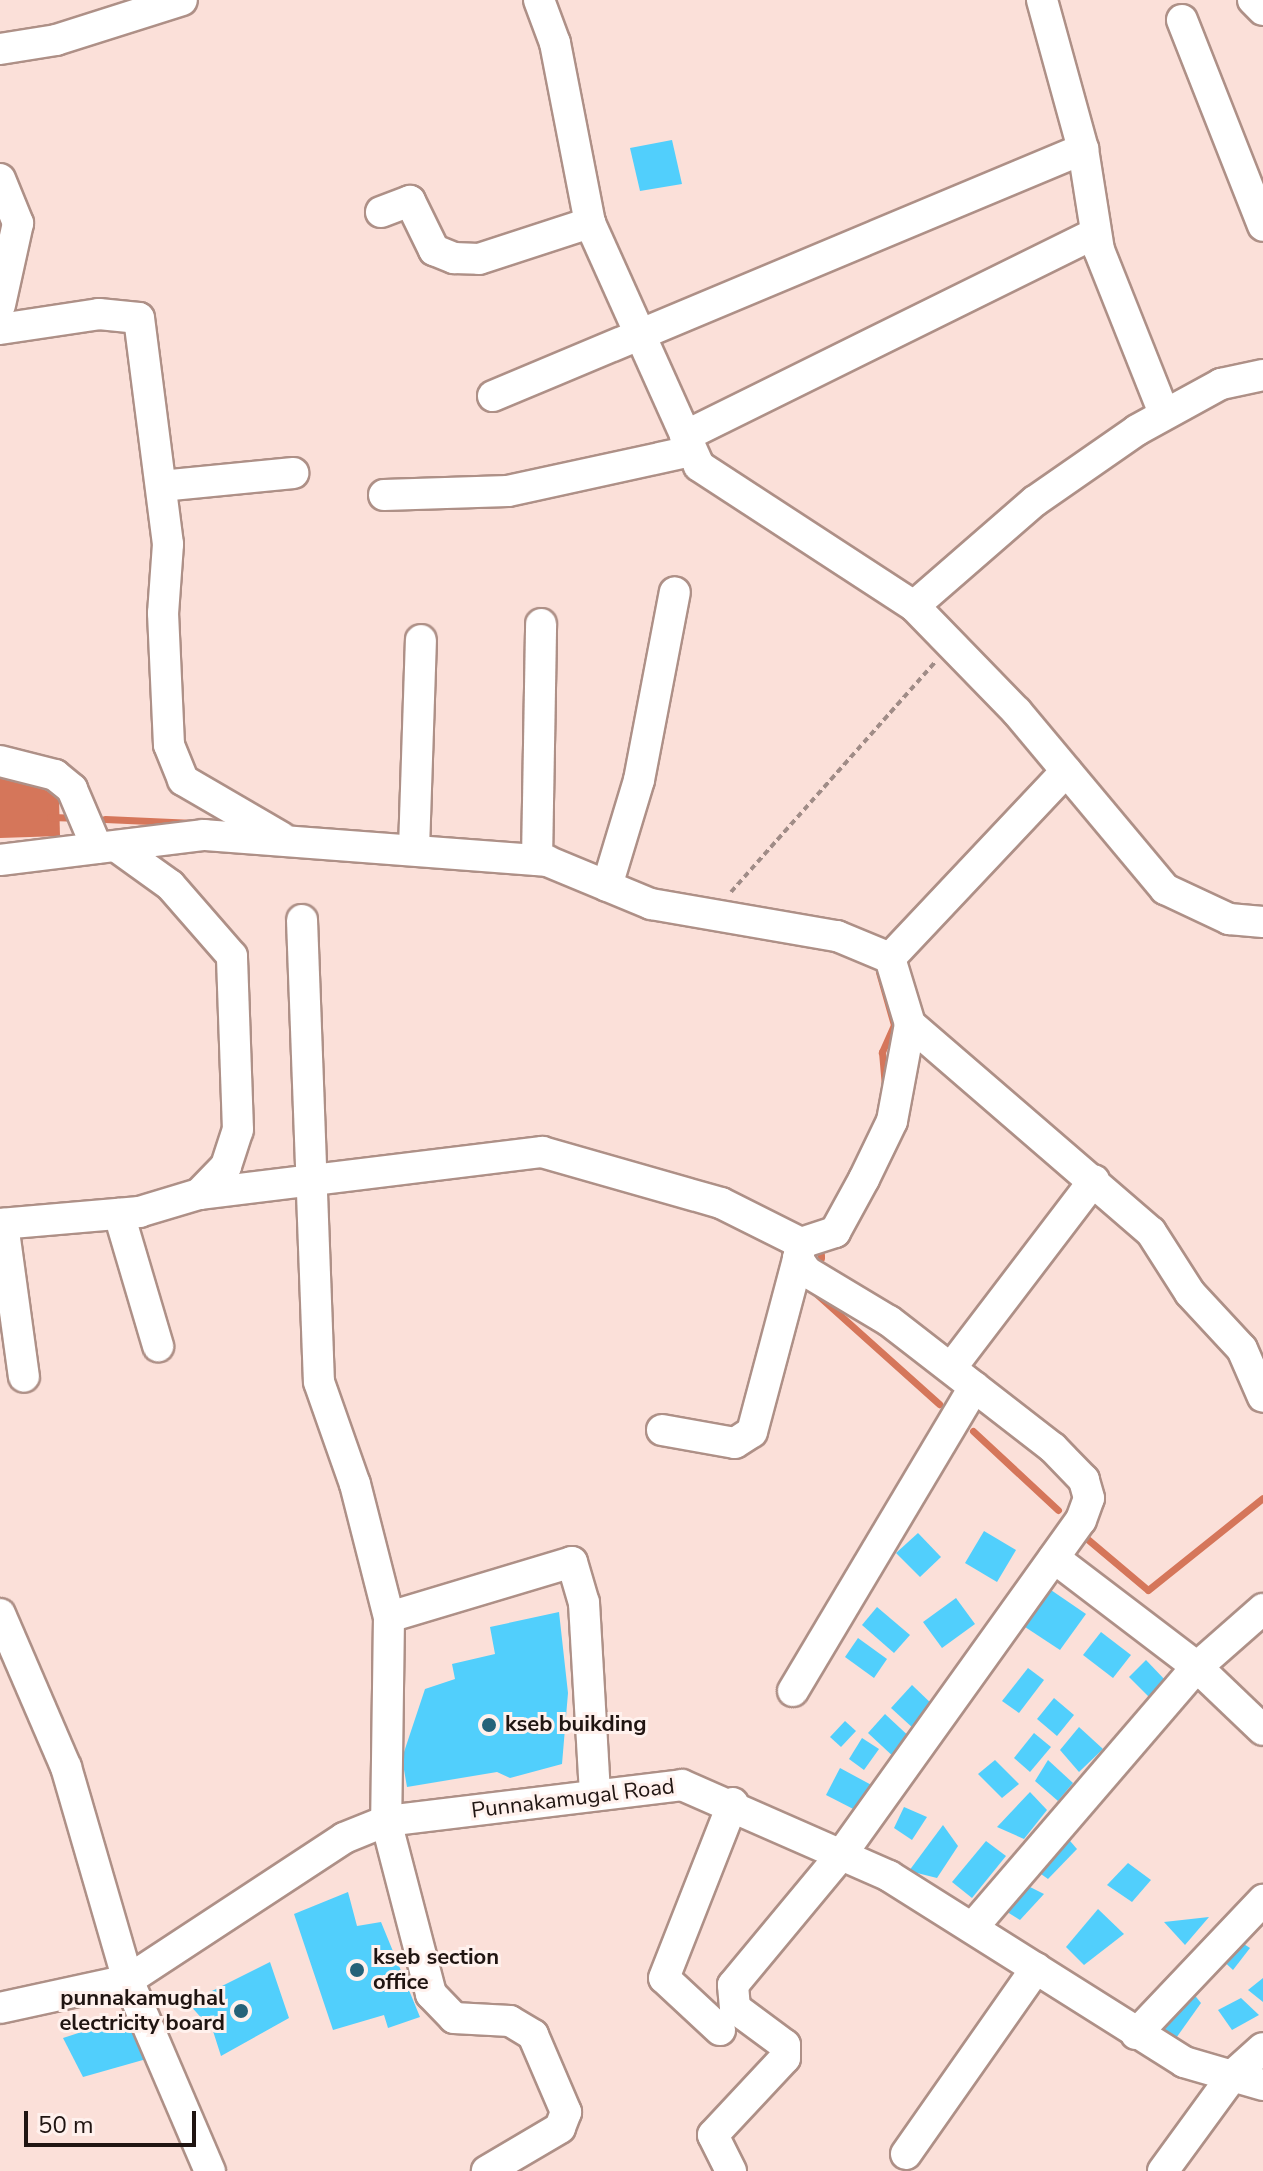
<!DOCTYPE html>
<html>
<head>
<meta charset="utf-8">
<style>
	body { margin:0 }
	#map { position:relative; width:1263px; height:2171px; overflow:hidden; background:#fbe0d9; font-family:"Nunito Sans",sans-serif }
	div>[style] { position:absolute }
	.water>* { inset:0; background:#d5765a }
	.stream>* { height:7px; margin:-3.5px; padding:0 3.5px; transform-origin:3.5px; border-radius:3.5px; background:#d5765a }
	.building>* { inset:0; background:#51cffc }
	.path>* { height:4px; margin-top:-2px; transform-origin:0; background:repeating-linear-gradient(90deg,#a08c87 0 6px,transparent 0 10px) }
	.roads { filter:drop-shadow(2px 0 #ae9087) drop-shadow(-2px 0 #ae9087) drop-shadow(0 2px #ae9087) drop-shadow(0 -2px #ae9087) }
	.minor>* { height:30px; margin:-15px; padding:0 15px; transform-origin:15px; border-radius:15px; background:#fff }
	.dots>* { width:22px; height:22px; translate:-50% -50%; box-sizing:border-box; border:4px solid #fff1ed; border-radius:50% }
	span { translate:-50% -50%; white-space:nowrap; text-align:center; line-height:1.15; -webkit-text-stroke:6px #fff1ed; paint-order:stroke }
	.poi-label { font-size:22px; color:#201512; font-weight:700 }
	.left { translate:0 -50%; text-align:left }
	.right { translate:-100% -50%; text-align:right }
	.street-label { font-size:22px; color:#201512 }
	.scale { position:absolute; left:24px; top:2111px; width:172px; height:36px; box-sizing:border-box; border:4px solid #201512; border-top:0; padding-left:10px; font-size:24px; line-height:28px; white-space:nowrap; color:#201512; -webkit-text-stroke:6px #fff1ed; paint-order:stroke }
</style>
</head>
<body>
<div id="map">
	<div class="water">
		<div style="clip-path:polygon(8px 768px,59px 798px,60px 836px,0 838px,0 770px)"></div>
	</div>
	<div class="stream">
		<div style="left:50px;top:817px;width:25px;rotate:2deg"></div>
		<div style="left:105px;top:819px;width:89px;rotate:2.6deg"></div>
		<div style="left:879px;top:972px;width:55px;rotate:74.2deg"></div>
		<div style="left:894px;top:1025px;width:30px;rotate:114deg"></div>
		<div style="left:882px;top:1052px;width:33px;rotate:85deg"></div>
		<div style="left:821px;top:1258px;width:3px;rotate:-90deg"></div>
		<div style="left:812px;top:1290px;width:171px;rotate:41.9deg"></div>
		<div style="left:973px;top:1431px;width:116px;rotate:42.9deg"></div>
		<div style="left:1085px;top:1537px;width:82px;rotate:40.1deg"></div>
		<div style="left:1148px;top:1590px;width:147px;rotate:-38.7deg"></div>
	</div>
	<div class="building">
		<div style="clip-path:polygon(672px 140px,682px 184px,640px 191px,630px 148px)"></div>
		<div style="clip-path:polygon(984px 1531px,1016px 1550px,997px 1582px,965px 1563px)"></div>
		<div style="clip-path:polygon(918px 1533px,941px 1557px,920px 1577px,896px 1553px)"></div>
		<div style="clip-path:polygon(1048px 1588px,1086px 1614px,1060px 1650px,1022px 1625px)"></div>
		<div style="clip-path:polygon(956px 1598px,975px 1624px,942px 1648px,923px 1622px)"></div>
		<div style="clip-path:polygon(877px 1607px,910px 1635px,894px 1653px,862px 1625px)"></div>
		<div style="clip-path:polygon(559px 1612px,568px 1693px,562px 1764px,510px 1778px,497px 1772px,407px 1787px,402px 1758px,425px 1689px,455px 1679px,452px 1664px,495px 1654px,490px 1627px)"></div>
		<div style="clip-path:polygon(1101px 1632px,1131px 1655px,1113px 1678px,1083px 1655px)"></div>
		<div style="clip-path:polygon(858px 1638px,887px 1659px,874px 1678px,845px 1657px)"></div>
		<div style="clip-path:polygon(1146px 1660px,1166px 1681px,1149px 1697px,1129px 1677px)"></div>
		<div style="clip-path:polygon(1028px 1668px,1044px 1680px,1019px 1713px,1002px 1701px)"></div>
		<div style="clip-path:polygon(912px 1685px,935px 1707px,914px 1729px,891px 1708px)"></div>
		<div style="clip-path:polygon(1054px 1698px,1074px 1715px,1057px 1736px,1037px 1719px)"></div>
		<div style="clip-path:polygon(885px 1714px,914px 1741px,897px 1760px,868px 1733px)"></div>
		<div style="clip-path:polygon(845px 1721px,856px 1731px,841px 1747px,830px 1737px)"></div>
		<div style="clip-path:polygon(1079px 1727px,1103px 1749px,1079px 1772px,1060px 1750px)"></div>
		<div style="clip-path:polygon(1034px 1733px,1051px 1747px,1030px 1772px,1014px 1758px)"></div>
		<div style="clip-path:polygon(862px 1738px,879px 1749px,864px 1770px,849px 1759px)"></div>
		<div style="clip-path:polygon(995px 1760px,1019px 1784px,1002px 1798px,978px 1774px)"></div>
		<div style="clip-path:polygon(1048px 1760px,1073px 1783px,1058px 1801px,1035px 1781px)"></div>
		<div style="clip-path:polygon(840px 1768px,877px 1788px,863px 1814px,826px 1795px)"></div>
		<div style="clip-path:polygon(1030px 1792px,1047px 1810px,1024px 1839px,997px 1827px)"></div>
		<div style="clip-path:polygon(904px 1807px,927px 1817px,912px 1840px,894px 1828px)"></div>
		<div style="clip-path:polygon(943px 1825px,958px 1846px,937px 1878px,909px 1871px)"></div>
		<div style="clip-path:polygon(1064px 1834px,1077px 1849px,1048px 1879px,1034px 1869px)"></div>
		<div style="clip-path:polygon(986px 1841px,1006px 1856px,972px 1898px,952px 1882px)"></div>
		<div style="clip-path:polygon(1128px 1863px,1151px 1880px,1132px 1902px,1107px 1885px)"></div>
		<div style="clip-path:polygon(1026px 1885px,1044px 1894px,1020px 1920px,1004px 1910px)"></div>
		<div style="clip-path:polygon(348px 1892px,357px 1926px,381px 1922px,420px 2017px,388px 2028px,384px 2015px,333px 2030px,294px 1914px)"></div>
		<div style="clip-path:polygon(1098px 1909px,1124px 1934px,1084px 1965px,1066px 1947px)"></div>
		<div style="clip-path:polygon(1209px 1917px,1185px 1945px,1164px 1922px)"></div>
		<div style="clip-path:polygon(1233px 1937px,1250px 1948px,1233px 1970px,1217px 1955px)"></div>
		<div style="clip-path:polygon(270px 1962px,289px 2018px,221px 2056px,213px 2031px,188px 2003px)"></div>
		<div style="clip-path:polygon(1263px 1978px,1263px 2002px,1248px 1990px)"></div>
		<div style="clip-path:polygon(1188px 1987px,1201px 2003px,1174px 2041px,1155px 2026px)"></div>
		<div style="clip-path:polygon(1241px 1998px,1259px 2015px,1232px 2030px,1218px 2010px)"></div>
		<div style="clip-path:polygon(134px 2015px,150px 2058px,83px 2077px,63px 2038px)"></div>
	</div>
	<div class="path">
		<div style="left:731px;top:892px;width:307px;rotate:-48.4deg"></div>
	</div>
	<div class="roads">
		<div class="minor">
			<div style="left:539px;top:0;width:46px;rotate:69.6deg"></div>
			<div style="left:555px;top:43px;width:183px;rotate:79deg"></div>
			<div style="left:590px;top:223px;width:266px;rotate:65.8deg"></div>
			<div style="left:699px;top:466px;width:257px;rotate:33.1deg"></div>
			<div style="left:914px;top:606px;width:148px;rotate:45.8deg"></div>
			<div style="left:1017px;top:712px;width:231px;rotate:50.1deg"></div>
			<div style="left:1165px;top:889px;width:71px;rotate:25.1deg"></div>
			<div style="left:1229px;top:919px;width:34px;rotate:5deg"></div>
			<div style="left:1042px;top:0;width:155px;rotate:74.6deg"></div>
			<div style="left:1083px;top:149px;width:102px;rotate:81deg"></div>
			<div style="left:1099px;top:250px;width:175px;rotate:68.3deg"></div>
			<div style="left:1253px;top:0;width:14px;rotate:45deg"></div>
			<div style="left:1182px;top:20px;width:221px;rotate:68.5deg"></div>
			<div style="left:0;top:49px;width:57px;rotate:-9.1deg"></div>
			<div style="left:56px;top:40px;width:132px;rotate:-17.6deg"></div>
			<div style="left:0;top:179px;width:48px;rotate:67.8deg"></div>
			<div style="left:18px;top:223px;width:84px;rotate:102.4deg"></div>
			<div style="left:381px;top:212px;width:31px;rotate:-21deg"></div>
			<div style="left:410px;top:201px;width:55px;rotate:63.9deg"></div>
			<div style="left:434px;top:250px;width:22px;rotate:22deg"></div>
			<div style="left:454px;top:258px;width:25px;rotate:2deg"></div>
			<div style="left:479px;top:259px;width:117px;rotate:-18deg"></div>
			<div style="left:0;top:329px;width:100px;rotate:-8.6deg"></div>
			<div style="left:99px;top:314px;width:40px;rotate:5.7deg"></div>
			<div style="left:139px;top:318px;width:228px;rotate:82.7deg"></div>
			<div style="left:168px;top:544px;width:69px;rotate:94.1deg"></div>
			<div style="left:163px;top:613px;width:132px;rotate:87.4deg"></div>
			<div style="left:169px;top:745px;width:38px;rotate:68deg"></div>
			<div style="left:183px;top:780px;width:113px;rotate:30.2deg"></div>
			<div style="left:493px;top:396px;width:640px;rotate:-22.72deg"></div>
			<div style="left:685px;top:436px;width:458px;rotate:-26.3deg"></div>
			<div style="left:161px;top:486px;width:133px;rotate:-5.6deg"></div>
			<div style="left:384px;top:495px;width:124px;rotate:-1.8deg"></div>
			<div style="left:508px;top:491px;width:188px;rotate:-12.3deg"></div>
			<div style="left:914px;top:606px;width:160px;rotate:-41deg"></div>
			<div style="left:1035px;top:501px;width:124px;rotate:-34.8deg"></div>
			<div style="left:1137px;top:430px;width:96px;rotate:-28.7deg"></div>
			<div style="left:1221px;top:384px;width:43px;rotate:-12.1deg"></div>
			<div style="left:0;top:761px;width:57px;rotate:14.3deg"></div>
			<div style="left:55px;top:775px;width:22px;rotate:39deg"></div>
			<div style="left:72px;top:789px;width:64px;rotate:67deg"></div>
			<div style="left:414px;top:849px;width:209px;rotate:-88.1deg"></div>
			<div style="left:0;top:860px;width:206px;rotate:-7deg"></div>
			<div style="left:204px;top:835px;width:344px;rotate:4.3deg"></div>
			<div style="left:547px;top:861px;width:113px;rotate:22.5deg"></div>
			<div style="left:651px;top:904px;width:189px;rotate:9.8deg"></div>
			<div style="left:837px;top:936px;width:57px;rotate:22.5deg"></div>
			<div style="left:890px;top:958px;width:69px;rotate:73.1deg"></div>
			<div style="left:537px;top:860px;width:236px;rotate:-89deg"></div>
			<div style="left:607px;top:886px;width:111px;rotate:-73.2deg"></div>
			<div style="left:639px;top:780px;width:191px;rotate:-79.2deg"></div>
			<div style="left:302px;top:920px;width:462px;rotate:87.9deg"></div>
			<div style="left:319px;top:1382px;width:108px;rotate:70.6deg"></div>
			<div style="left:355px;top:1484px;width:137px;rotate:75.7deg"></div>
			<div style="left:389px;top:1617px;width:204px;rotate:90.8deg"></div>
			<div style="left:386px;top:1821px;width:179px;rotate:75.4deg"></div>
			<div style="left:431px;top:1994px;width:33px;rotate:46deg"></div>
			<div style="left:454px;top:2018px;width:56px;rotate:3.1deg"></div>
			<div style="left:510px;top:2021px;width:27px;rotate:31deg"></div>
			<div style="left:533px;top:2035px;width:84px;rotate:66.8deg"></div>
			<div style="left:566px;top:2112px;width:17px;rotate:111deg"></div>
			<div style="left:560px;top:2128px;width:85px;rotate:149.5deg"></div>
			<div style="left:890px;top:958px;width:257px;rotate:-46.7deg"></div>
			<div style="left:199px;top:1194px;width:346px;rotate:-7deg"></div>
			<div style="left:542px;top:1152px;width:186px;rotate:15.9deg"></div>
			<div style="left:721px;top:1203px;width:89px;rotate:26.6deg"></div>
			<div style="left:801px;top:1243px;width:36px;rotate:-18deg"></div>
			<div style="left:835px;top:1232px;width:60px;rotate:-61.3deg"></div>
			<div style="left:864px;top:1179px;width:64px;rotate:-64.2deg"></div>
			<div style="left:892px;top:1121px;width:99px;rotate:-79.5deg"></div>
			<div style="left:910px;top:1024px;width:318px;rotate:40.8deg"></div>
			<div style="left:1151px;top:1232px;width:72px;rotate:57.4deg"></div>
			<div style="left:1190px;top:1293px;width:76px;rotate:47.1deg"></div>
			<div style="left:1242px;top:1349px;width:52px;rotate:66.4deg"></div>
			<div style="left:119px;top:1214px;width:138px;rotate:73.5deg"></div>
			<div style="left:0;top:1224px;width:140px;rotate:-4.9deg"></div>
			<div style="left:139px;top:1212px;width:63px;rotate:-16.7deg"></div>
			<div style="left:199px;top:1194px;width:39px;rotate:-46deg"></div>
			<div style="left:226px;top:1166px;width:38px;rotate:-72deg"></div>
			<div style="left:238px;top:1130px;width:174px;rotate:-92deg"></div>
			<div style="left:232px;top:956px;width:94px;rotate:-131.1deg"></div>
			<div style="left:170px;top:885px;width:65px;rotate:-144.4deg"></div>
			<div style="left:3px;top:1224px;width:154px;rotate:82.2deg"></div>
			<div style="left:951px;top:1368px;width:236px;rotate:-52.7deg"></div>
			<div style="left:662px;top:1430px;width:74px;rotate:10.1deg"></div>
			<div style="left:735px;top:1443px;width:20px;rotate:-33deg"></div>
			<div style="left:752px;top:1432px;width:179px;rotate:-75.1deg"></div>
			<div style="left:1054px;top:1558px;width:180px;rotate:37.3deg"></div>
			<div style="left:1197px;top:1667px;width:91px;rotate:43.7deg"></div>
			<div style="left:0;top:1614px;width:167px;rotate:66.7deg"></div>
			<div style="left:66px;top:1767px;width:222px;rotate:73.8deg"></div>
			<div style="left:128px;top:1980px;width:208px;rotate:66.8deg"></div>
			<div style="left:389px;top:1617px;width:191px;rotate:-16.7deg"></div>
			<div style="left:572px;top:1562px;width:43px;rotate:73.7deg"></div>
			<div style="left:584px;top:1603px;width:191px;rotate:86.7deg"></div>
			<div style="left:793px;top:1691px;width:354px;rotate:-59.2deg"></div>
			<div style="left:973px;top:1927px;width:343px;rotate:-49.3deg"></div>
			<div style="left:1197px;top:1667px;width:88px;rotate:-41.3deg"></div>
			<div style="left:0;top:2008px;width:131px;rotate:-12.3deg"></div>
			<div style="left:128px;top:1980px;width:258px;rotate:-33.3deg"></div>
			<div style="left:344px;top:1838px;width:45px;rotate:-22deg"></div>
			<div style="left:386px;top:1821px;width:298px;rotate:-6.9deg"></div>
			<div style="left:682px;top:1785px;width:226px;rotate:23.7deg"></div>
			<div style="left:889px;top:1876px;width:349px;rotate:32.2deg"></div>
			<div style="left:1184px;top:2062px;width:82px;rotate:16.2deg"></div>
			<div style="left:720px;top:2030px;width:76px;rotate:-137.1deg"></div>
			<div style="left:664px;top:1978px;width:188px;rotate:-68.5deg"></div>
			<div style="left:1136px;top:2034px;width:185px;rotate:-46.5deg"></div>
			<div style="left:906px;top:2154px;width:227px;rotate:-55deg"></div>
			<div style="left:731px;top:2171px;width:40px;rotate:-116.6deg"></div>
			<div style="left:713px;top:2135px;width:105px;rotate:-46.9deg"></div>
			<div style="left:785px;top:2058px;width:13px;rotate:-90deg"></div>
			<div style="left:785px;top:2045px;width:62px;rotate:-143.5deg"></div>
			<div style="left:735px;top:2008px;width:23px;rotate:-95deg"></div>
			<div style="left:733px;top:1985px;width:169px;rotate:-50.3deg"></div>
			<div style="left:841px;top:1855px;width:412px;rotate:-54.4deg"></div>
			<div style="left:1081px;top:1520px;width:23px;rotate:-70deg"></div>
			<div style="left:1089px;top:1498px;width:19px;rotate:-106deg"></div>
			<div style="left:1084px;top:1480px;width:45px;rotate:-134.1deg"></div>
			<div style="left:1053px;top:1448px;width:207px;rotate:-142.2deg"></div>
			<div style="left:889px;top:1321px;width:96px;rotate:-149.1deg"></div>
			<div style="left:807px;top:1272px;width:16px;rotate:-125deg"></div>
			<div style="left:798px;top:1259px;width:16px;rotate:-79deg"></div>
			<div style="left:1163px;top:2171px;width:119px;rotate:-53.9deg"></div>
			<div style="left:1233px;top:2075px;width:40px;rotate:-42deg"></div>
		</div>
	</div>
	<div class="dots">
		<div style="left:489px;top:1725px;background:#256279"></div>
		<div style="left:357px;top:1970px;background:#256279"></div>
		<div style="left:241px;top:2011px;background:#256279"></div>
	</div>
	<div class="poi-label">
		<span class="left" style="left:505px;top:1725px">kseb buikding</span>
		<span class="left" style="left:373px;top:1970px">kseb section<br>office</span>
		<span class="right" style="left:225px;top:2011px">punnakamughal<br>electricity board</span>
	</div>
	<div class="street-label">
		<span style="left:573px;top:1799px;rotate:-7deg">Punnakamugal Road</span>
	</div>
	<div class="scale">50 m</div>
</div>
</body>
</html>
